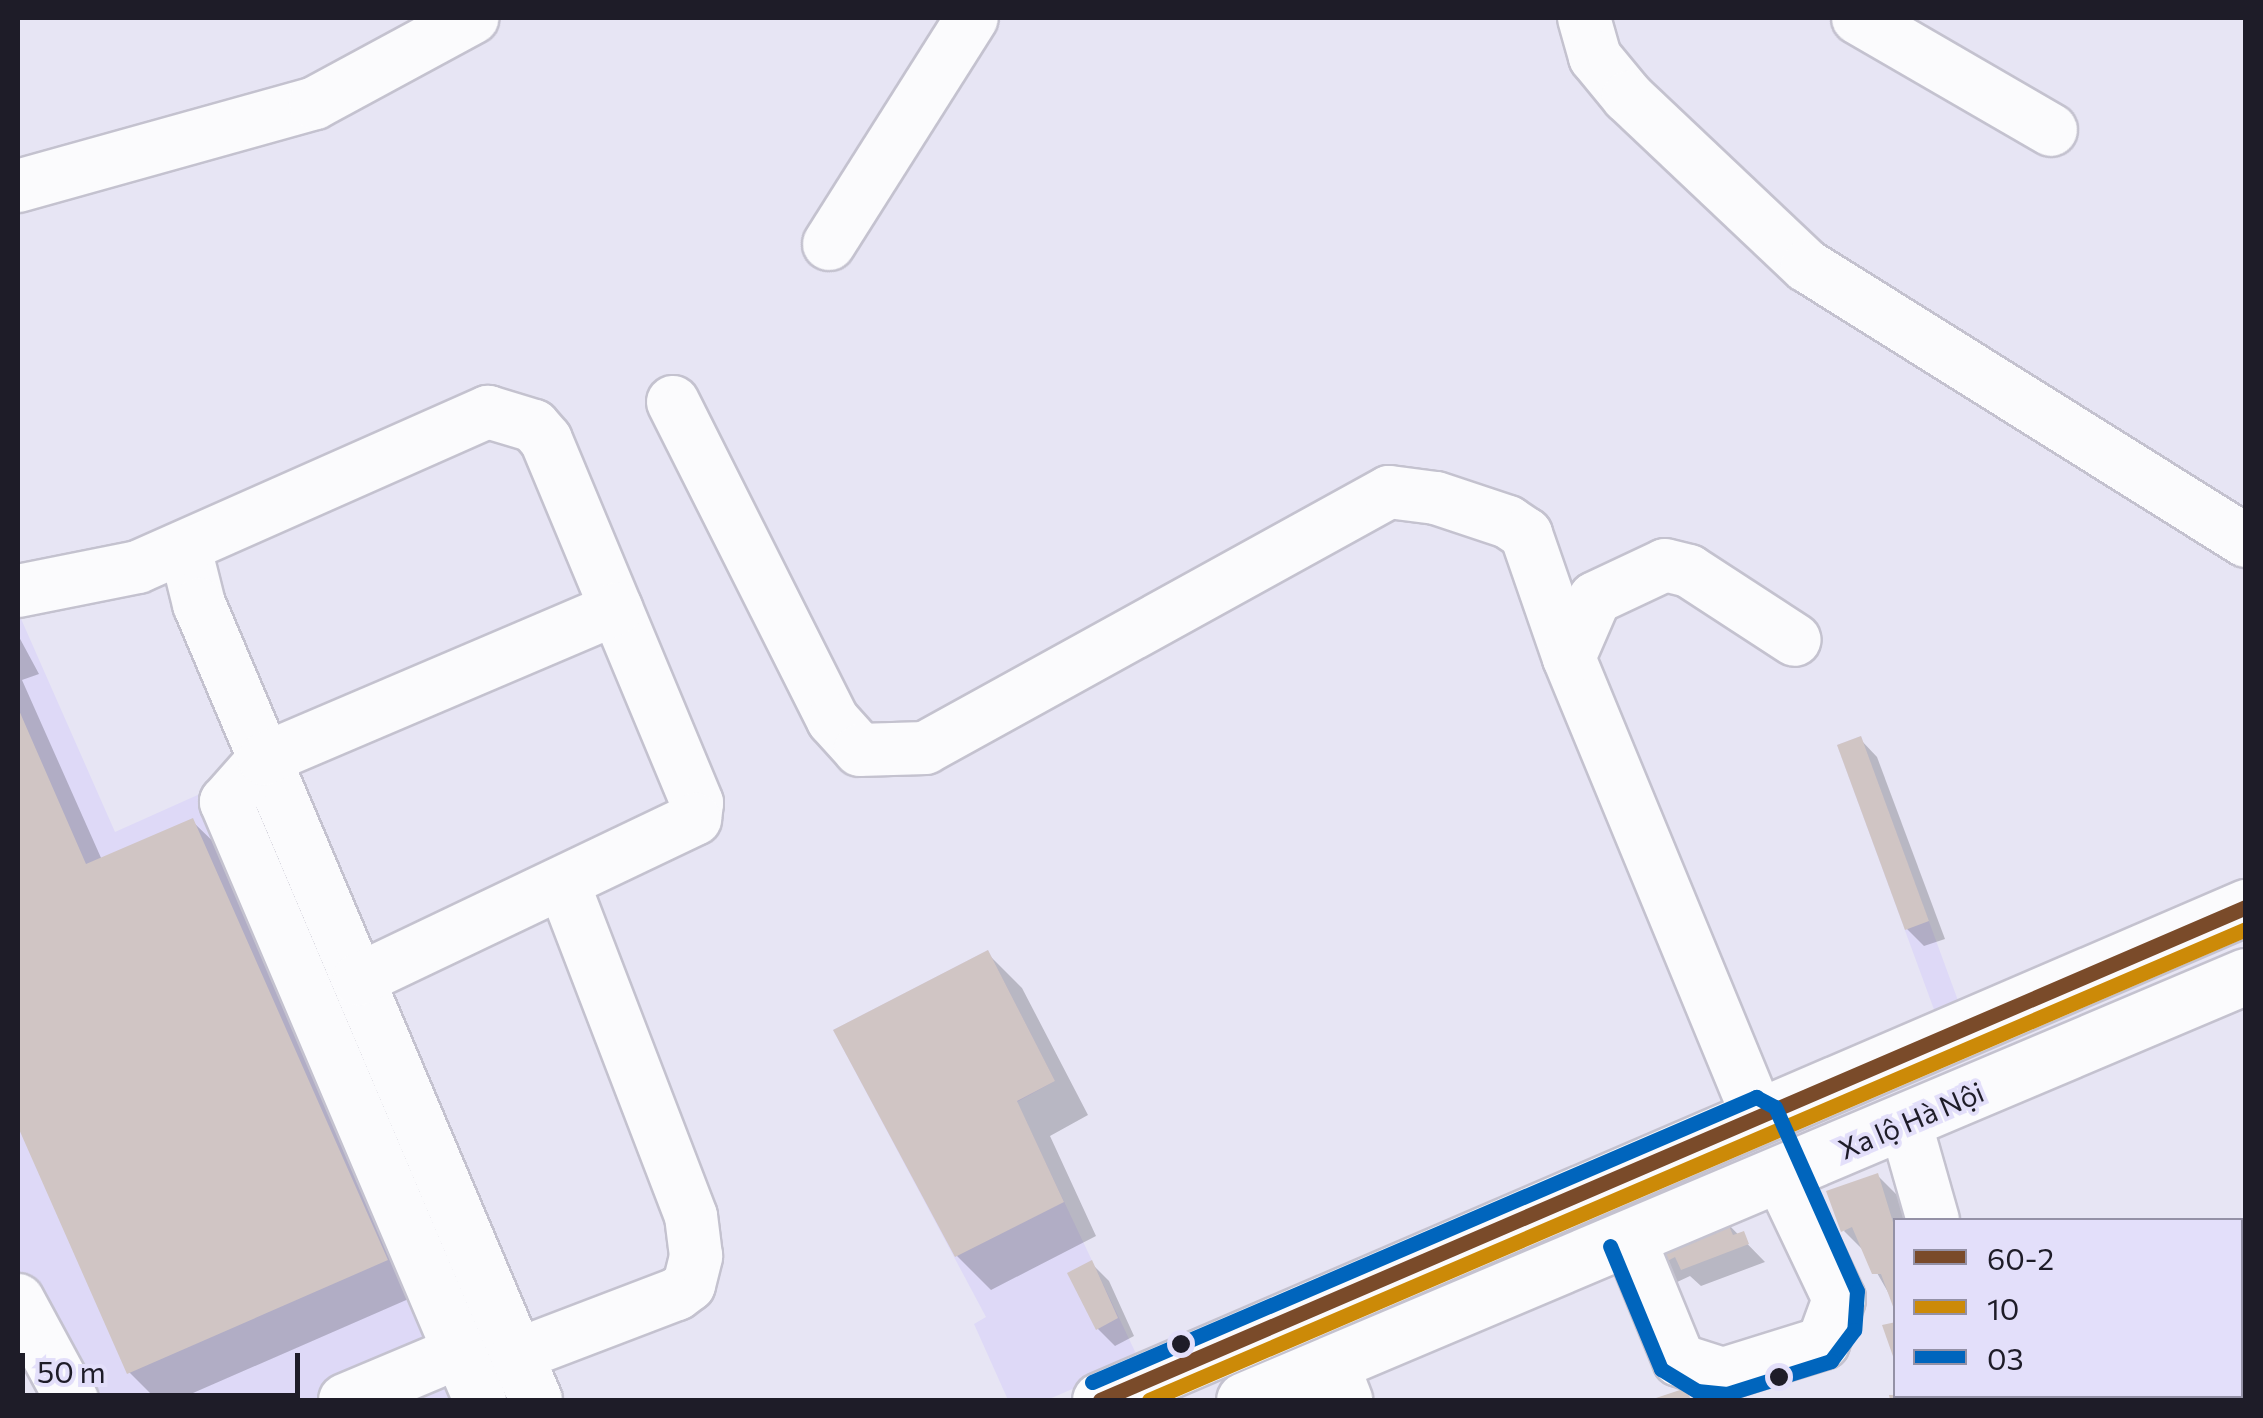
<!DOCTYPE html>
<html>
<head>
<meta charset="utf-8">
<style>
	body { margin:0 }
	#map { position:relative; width:2263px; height:1418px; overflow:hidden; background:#e7e5f4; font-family:Commissioner,sans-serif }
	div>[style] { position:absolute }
	.built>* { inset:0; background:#ded9f7 }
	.shadow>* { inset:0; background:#0003 }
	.building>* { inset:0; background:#d0c5c4 }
	.roads { filter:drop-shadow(2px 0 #c4c2cf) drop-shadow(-2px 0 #c4c2cf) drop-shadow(0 2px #c4c2cf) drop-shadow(0 -2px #c4c2cf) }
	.minor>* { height:52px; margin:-26px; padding:0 26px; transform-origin:26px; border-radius:26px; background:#fbfbfd }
	.highway>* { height:55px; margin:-27.5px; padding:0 27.5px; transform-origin:27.5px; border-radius:27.5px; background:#fbfbfd }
	.bus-1>* { height:15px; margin:-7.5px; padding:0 7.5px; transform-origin:7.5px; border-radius:7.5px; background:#7a4b2a }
	.bus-2>* { height:15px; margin:-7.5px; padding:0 7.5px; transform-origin:7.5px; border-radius:7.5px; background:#cc8a08 }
	.bus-3>* { height:15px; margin:-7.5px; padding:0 7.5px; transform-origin:7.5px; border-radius:7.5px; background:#0065bd }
	.dots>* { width:28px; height:28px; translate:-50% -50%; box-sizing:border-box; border:5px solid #e3dffa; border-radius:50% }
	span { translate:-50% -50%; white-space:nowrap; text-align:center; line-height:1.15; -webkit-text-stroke:8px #e3dffa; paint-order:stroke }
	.street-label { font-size:28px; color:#1e1c28 }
	.frame { position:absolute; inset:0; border:20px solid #1e1c28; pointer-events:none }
	.legend { position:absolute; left:1893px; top:1218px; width:350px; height:180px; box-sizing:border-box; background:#e3dffa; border:2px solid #9491a6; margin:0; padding:12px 18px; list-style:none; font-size:30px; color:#1e1c28 }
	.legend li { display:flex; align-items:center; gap:20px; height:50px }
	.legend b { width:50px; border:2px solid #9491a6 }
	.scale { position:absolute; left:20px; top:1353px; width:280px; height:45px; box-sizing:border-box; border:5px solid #1e1c28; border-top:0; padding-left:12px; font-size:30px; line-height:35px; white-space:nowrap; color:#1e1c28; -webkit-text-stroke:8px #e3dffa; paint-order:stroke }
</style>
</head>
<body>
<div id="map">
	<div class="built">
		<div style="clip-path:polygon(18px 612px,115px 832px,211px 789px,472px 1400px,47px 1400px,18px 1336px)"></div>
		<div style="clip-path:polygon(1861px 736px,1960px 1006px,1936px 1015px,1837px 745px)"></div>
		<div style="clip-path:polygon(988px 950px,1055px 1081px,1017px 1102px,1139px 1360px,1047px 1400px,1008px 1400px,974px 1324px,986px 1317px,833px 1030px)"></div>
	</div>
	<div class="shadow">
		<div style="clip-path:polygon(18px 635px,39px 674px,22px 680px,102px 860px,192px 821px,227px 855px,420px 1294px,177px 1400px,157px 1400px,129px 1372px,18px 1121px)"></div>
		<div style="clip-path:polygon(1860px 739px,1877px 757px,1945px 939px,1924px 946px,1907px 929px)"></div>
		<div style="clip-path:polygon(987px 953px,1022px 988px,1088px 1115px,1050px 1136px,1096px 1236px,991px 1290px,957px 1256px)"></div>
		<div style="clip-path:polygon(1878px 1176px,1904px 1202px,1909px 1220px,1896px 1220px,1896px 1306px,1865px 1252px,1844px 1231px)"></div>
		<div style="clip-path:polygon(1726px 1222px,1765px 1262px,1701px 1286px,1690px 1276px,1675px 1283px,1658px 1265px)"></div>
		<div style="clip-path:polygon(1091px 1263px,1109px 1281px,1134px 1336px,1115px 1346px,1098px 1329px)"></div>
	</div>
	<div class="building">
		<div style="clip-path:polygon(18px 708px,86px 864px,193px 818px,388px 1260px,127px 1374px,18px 1127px)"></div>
		<div style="clip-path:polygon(1861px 736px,1929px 921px,1905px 930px,1837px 745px)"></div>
		<div style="clip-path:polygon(988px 950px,1055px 1081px,1017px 1101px,1064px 1202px,955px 1257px,833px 1030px)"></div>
		<div style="clip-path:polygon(1878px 1173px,1896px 1232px,1895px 1312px,1881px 1274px,1872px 1274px,1852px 1227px,1841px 1232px,1826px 1191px)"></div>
		<div style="clip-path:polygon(1726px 1219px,1733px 1235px,1744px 1231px,1749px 1244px,1681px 1270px,1675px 1257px,1656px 1267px,1649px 1252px)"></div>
		<div style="clip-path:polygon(1092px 1260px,1118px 1318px,1096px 1330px,1067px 1273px)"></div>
		<div style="clip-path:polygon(1896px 1322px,1896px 1362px,1895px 1362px,1882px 1325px)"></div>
		<div style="clip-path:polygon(1686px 1388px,1691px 1400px,1650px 1400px)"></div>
		<div style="clip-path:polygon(1889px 1395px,1942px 1396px,1942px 1400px,1890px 1400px)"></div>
	</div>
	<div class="roads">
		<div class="minor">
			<div style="left:1584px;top:18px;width:41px;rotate:74.2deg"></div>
			<div style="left:1595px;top:57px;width:52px;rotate:50.5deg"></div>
			<div style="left:1628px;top:97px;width:246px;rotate:43.4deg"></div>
			<div style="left:1807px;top:266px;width:518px;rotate:32.06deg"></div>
			<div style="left:1858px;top:18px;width:223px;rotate:30.1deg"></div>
			<div style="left:18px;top:186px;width:308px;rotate:-15.6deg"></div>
			<div style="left:315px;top:103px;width:179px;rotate:-28.4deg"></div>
			<div style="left:829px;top:244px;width:267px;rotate:-57.7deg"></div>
			<div style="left:673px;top:402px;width:356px;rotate:63.3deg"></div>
			<div style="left:833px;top:720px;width:40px;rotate:48deg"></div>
			<div style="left:860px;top:750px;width:65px;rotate:-1.8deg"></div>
			<div style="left:925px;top:748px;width:530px;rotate:-28.89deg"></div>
			<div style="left:1389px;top:492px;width:47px;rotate:7.3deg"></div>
			<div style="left:1436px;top:498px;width:76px;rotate:18.4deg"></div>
			<div style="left:1508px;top:522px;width:22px;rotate:34deg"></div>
			<div style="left:1526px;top:534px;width:131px;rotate:70.9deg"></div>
			<div style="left:1569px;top:658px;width:496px;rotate:67.6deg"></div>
			<div style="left:185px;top:548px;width:58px;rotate:76deg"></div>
			<div style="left:199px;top:604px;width:864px;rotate:67.05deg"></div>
			<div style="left:18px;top:591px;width:122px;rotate:-11.3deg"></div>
			<div style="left:138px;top:567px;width:383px;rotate:-23.9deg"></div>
			<div style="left:488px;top:412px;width:48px;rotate:16.9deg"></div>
			<div style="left:534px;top:426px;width:18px;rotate:49deg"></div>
			<div style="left:546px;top:440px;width:393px;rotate:67.4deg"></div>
			<div style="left:697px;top:803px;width:16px;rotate:97deg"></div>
			<div style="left:695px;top:819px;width:373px;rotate:154.5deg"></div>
			<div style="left:1569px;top:658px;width:65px;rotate:-66.6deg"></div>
			<div style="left:1595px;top:598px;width:77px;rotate:-25.2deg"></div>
			<div style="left:1665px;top:565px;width:25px;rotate:14deg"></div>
			<div style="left:1689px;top:571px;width:126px;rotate:33.1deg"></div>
			<div style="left:1905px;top:1122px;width:102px;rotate:74.1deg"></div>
			<div style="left:1629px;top:1238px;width:132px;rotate:67.7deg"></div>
			<div style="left:1679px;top:1360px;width:46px;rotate:17.7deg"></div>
			<div style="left:1723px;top:1374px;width:105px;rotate:-17.2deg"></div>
			<div style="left:1823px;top:1343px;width:47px;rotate:-70deg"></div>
			<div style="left:1839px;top:1299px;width:137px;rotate:-115.4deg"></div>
			<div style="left:18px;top:1300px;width:114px;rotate:61.6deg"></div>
			<div style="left:517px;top:1355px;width:171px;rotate:-20.9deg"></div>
			<div style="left:677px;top:1294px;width:15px;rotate:-37deg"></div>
			<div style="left:689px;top:1285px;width:30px;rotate:-76deg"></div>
			<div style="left:696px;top:1256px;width:40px;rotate:-97.1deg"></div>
			<div style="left:691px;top:1216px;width:357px;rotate:-111deg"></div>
			<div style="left:1332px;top:1363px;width:40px;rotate:69deg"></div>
			<div style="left:1971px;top:1396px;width:4px;rotate:76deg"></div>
			<div style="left:345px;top:1400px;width:124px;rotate:-22.8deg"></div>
			<div style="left:480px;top:1400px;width:650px;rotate:-113.01deg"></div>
			<div style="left:226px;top:802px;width:57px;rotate:-48.5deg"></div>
			<div style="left:264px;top:759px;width:383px;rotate:-23.1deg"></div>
		</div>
		<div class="highway">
			<div style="left:1100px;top:1400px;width:1248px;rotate:-23.28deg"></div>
			<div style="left:1244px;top:1400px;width:1088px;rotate:-22.94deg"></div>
		</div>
	</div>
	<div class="bus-1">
		<div style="left:1100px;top:1400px;width:1248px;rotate:-23.28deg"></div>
	</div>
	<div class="bus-2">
		<div style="left:1149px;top:1400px;width:1194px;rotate:-23.24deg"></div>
	</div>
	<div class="bus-3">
		<div style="left:1092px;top:1382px;width:723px;rotate:-23.23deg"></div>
		<div style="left:1756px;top:1097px;width:21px;rotate:28deg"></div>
		<div style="left:1775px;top:1107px;width:201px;rotate:66deg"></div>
		<div style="left:1857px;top:1291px;width:39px;rotate:94deg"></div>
		<div style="left:1854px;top:1330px;width:39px;rotate:127deg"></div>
		<div style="left:1831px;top:1361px;width:109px;rotate:162.4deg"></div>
		<div style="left:1727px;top:1394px;width:30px;rotate:-174deg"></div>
		<div style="left:1697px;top:1391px;width:42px;rotate:-148.6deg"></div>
		<div style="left:1661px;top:1369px;width:133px;rotate:-112.5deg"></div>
	</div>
	<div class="dots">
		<div style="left:1181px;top:1344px;background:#1e1c28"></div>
		<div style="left:1779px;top:1377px;background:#1e1c28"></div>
	</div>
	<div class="street-label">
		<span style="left:1911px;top:1120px;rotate:-23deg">Xa lộ Hà Nội</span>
	</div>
	<div class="frame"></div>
	<ul class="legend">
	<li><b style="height:12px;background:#7a4b2a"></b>60-2</li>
	<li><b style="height:12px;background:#cc8a08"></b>10</li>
	<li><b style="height:12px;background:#0065bd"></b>03</li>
	</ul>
	<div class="scale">50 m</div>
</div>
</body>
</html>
